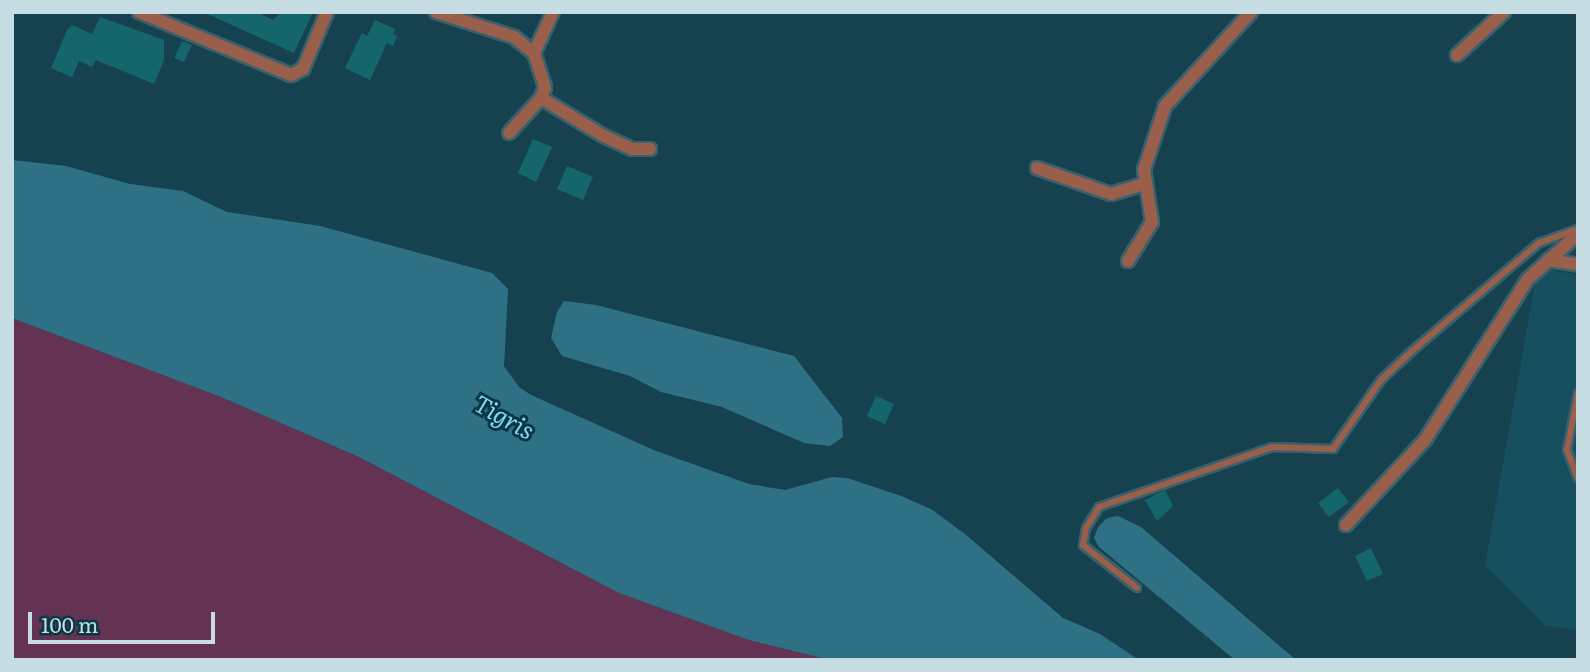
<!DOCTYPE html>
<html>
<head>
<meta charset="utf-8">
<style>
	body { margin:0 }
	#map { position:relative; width:1590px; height:672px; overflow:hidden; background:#16424f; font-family:Literata,serif }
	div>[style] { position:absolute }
	.built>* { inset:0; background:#164f5e }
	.green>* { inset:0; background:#643354 }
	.water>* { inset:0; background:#2e7185 }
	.building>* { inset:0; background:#15666b }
	.roads { filter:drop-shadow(2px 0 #39616d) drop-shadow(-2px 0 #39616d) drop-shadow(0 2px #39616d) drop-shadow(0 -2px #39616d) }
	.lane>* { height:6px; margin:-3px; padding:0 3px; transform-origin:3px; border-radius:3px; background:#995f4a }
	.street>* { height:12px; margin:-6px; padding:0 6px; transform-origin:6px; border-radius:6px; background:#995f4a }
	span { translate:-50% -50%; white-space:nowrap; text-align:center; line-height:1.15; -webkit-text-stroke:6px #093744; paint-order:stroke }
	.water-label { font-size:24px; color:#82d7f3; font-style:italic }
	.frame { position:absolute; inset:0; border:14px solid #c6dde4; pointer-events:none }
	.scale { position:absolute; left:28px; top:612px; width:187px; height:32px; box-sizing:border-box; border:4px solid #c6dde4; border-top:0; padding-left:9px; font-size:21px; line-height:24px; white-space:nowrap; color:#c6dde4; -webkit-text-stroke:5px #093744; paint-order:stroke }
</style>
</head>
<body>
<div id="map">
	<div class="built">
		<div style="clip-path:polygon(1546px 269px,1578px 275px,1578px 631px,1545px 625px,1485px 565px,1535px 283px)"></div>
	</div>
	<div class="green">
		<div style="clip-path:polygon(12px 318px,221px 397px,359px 457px,619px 593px,749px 640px,830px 660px,12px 660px)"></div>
	</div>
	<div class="water">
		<div style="clip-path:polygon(12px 160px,66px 166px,130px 184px,183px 191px,227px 212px,320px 226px,492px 273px,508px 289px,504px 366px,519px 387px,531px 395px,656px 451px,749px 484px,785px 490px,832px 477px,847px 478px,901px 496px,931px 509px,965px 534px,1063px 618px,1100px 634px,1139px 660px,830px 660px,749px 640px,619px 593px,359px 457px,221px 397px,12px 318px)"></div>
		<div style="clip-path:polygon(564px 301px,596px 305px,794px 356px,842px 418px,843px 437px,830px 446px,804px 443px,722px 407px,661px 392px,630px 376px,562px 356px,551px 338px,557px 312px)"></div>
		<div style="clip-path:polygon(1118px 516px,1141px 527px,1296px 660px,1235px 660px,1099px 547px,1094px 538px,1098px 527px,1107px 518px)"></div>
	</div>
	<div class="building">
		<div style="clip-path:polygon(203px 12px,256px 12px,273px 20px,281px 12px,313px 12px,294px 53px)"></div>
		<div style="clip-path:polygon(100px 17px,164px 40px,164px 60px,154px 84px,96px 60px,92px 67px,79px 61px,72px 77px,51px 68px,67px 30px,72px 25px,92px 34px)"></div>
		<div style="clip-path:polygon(375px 20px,395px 29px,393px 34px,397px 36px,393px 46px,387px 43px,370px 80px,345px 68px,362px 33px,367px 36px)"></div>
		<div style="clip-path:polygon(182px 41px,192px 45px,184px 62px,174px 58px)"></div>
		<div style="clip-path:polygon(533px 139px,552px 147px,536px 182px,518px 173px)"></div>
		<div style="clip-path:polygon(567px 166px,593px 177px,583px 200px,557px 189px)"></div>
		<div style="clip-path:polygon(876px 396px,894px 404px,885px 424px,867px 416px)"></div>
		<div style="clip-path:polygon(1338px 488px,1349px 502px,1329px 517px,1318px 503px)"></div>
		<div style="clip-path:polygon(1165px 490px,1173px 506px,1157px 521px,1145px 500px)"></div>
		<div style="clip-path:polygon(1371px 548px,1383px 574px,1367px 581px,1355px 556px)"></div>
	</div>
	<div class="roads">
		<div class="lane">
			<div style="left:1578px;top:393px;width:58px;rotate:100.9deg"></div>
			<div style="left:1567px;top:450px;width:30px;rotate:69deg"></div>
			<div style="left:1137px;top:588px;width:69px;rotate:-141.5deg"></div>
			<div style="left:1083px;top:545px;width:17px;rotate:-80deg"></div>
			<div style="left:1086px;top:528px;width:25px;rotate:-58deg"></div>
			<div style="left:1099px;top:507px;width:183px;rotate:-19.1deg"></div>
			<div style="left:1272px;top:447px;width:61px;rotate:1.9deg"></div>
			<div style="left:1333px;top:449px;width:84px;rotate:-55.2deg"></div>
			<div style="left:1381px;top:380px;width:42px;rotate:-43.1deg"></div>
			<div style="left:1412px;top:351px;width:167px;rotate:-40.4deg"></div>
			<div style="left:1539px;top:243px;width:41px;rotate:-19.7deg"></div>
		</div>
		<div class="street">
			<div style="left:139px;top:12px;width:165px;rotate:22.5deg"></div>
			<div style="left:291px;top:75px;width:13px;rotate:-27deg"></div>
			<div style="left:303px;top:69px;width:62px;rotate:-67.2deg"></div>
			<div style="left:436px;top:12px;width:82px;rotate:17.8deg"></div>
			<div style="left:514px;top:37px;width:26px;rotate:39deg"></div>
			<div style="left:534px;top:53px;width:36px;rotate:72deg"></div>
			<div style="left:545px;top:87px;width:12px;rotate:110deg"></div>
			<div style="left:541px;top:98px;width:47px;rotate:132.4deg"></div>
			<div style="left:534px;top:53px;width:45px;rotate:-65.1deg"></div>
			<div style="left:1457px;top:55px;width:64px;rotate:-42.5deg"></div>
			<div style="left:541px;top:98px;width:71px;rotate:31.2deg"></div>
			<div style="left:602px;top:135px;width:33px;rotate:25deg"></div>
			<div style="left:632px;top:149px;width:18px"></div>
			<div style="left:1037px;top:168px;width:78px;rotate:19.4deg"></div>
			<div style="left:1111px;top:194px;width:37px;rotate:-17deg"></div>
			<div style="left:1548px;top:260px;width:30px;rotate:9deg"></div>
			<div style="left:1128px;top:261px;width:46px;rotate:-58.4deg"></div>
			<div style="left:1152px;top:222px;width:53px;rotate:-98.7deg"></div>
			<div style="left:1144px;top:170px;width:67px;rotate:-71.8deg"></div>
			<div style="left:1165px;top:106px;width:127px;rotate:-47.5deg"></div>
			<div style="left:1346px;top:525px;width:116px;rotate:-47.1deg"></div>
			<div style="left:1425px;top:440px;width:191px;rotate:-57.4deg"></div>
			<div style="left:1528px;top:279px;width:67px;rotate:-42deg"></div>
		</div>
	</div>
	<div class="water-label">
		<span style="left:505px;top:416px;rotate:29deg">Tigris</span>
	</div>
	<div class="frame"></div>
	<div class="scale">100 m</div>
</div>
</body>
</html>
